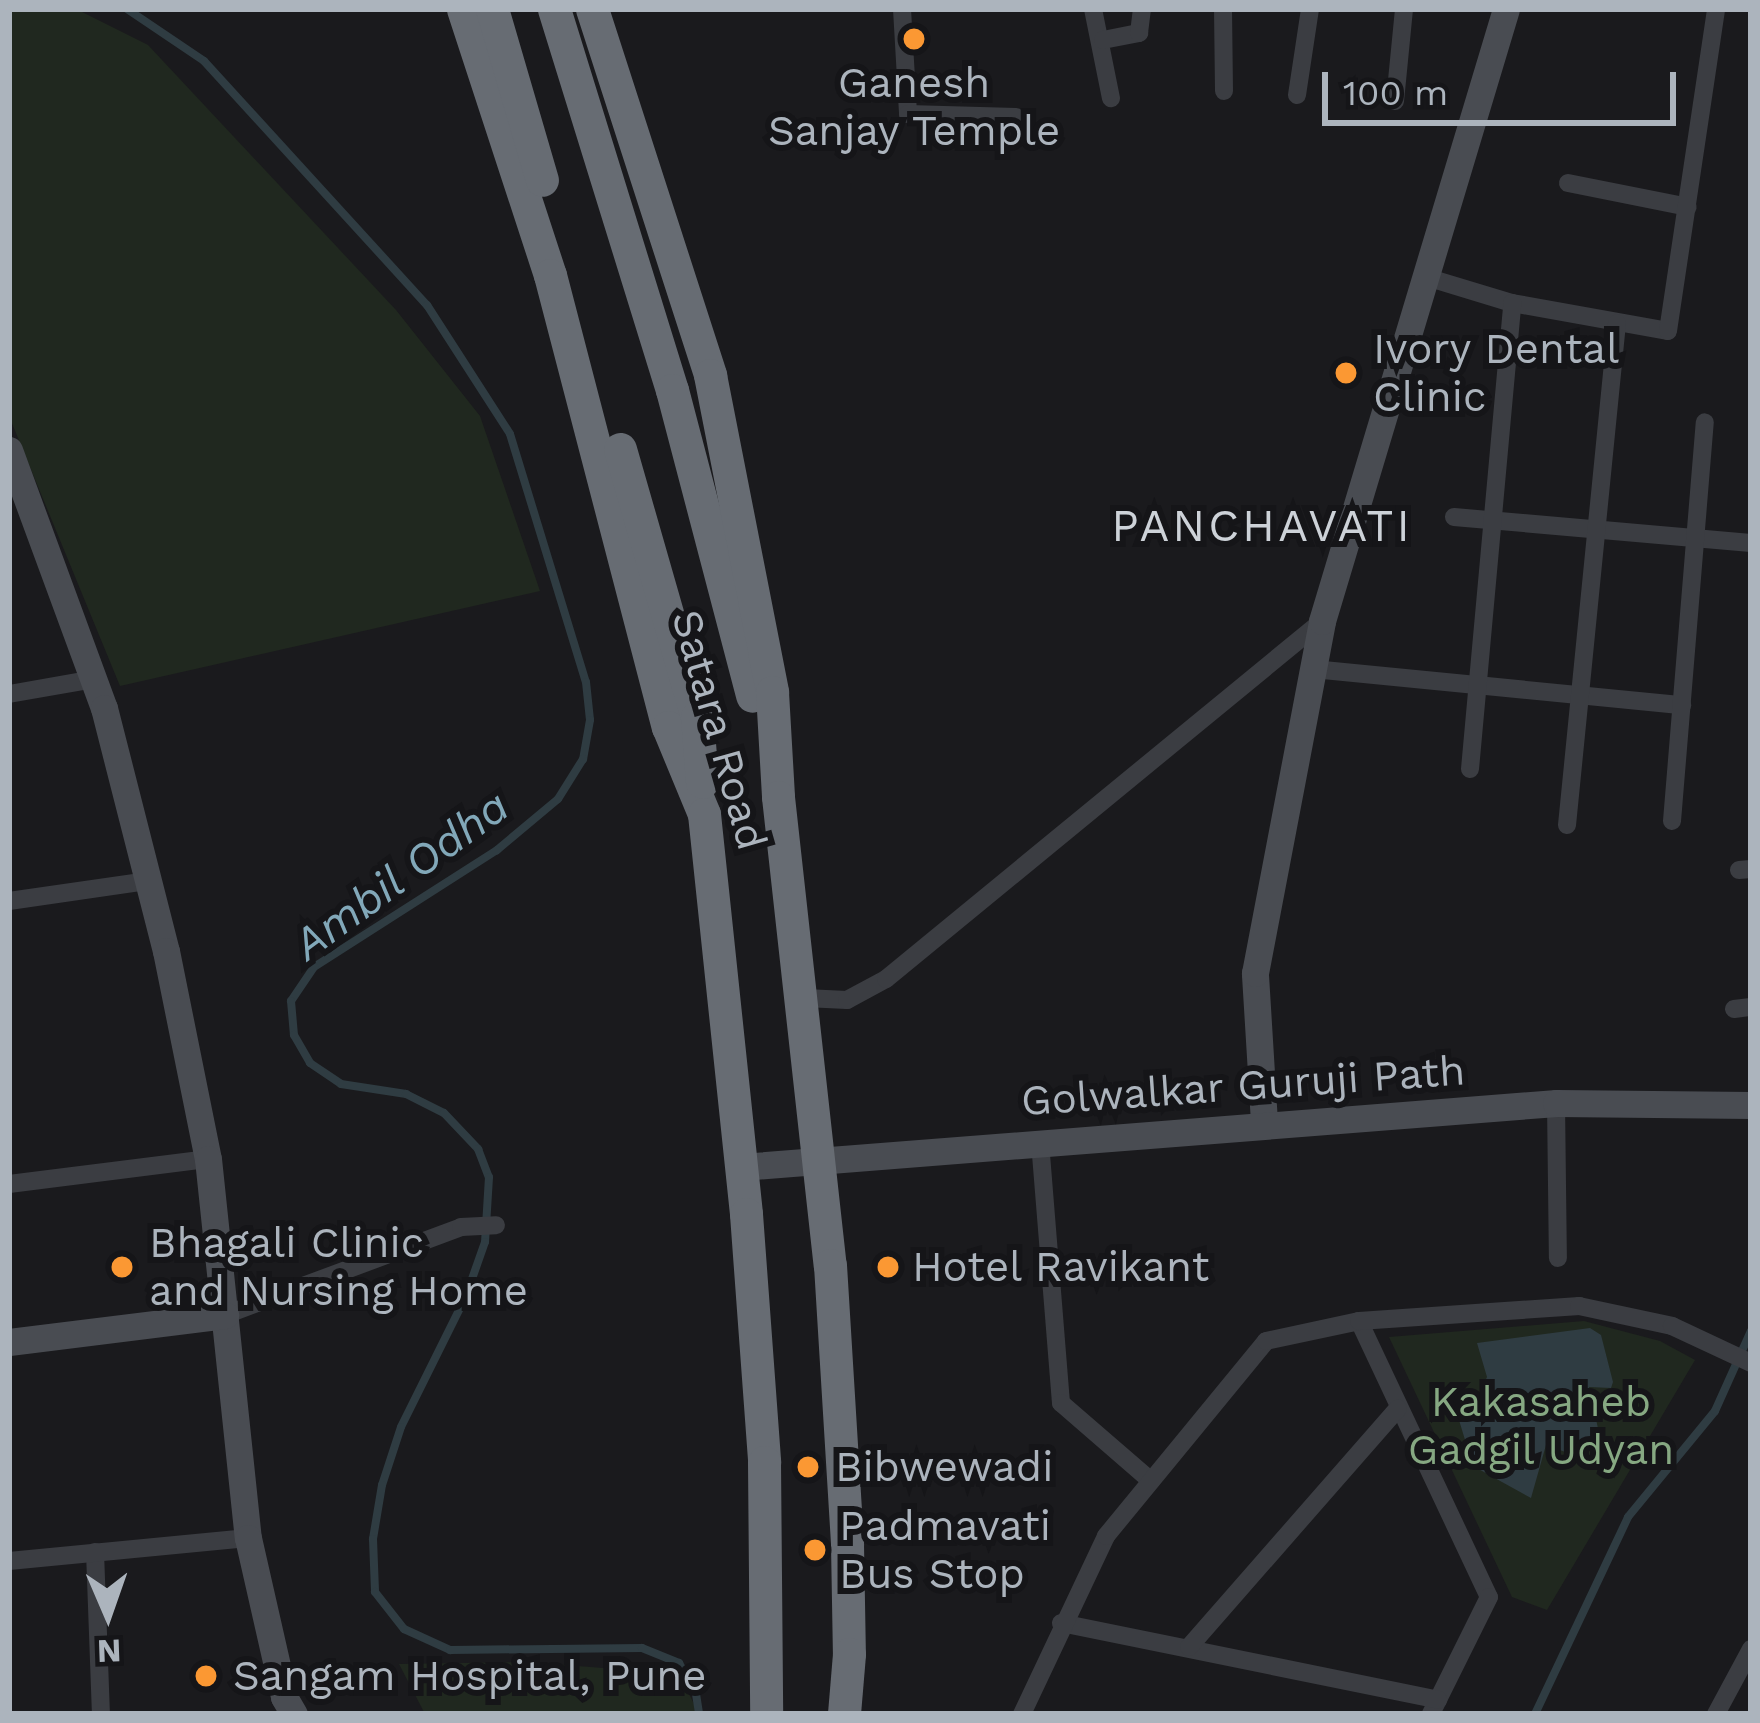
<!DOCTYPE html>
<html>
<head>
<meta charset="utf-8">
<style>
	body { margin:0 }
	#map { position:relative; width:1760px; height:1723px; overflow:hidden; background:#1a1a1d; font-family:"Work Sans",sans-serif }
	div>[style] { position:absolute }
	.green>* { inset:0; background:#20281f }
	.water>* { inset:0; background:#2f3c42 }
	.stream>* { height:8px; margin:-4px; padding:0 4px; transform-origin:4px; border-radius:4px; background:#2f3c42 }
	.street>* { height:18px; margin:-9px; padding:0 9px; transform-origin:9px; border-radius:9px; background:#3b3d42 }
	.secondary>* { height:27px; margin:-13.5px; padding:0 13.5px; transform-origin:13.5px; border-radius:13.5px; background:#494c52 }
	.highway>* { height:33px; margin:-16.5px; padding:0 16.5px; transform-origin:16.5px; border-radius:16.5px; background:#676c73 }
	.dots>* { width:33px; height:33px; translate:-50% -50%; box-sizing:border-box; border:6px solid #151518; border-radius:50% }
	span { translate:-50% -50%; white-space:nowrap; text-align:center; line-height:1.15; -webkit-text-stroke:12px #151518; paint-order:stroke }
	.poi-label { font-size:42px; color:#acb4bd }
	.left { translate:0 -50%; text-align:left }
	.street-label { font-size:42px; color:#acb4bd }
	.park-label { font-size:42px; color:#86a882 }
	.neighbourhood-label { font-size:45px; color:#cdd2d8; letter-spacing:3px }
	.water-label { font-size:45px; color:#82a8b9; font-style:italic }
	.frame { position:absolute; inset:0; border:12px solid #acb4bd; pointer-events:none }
	.north { position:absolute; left:48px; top:1555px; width:120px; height:120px; -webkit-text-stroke:9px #151518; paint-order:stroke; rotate:178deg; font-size:33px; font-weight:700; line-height:48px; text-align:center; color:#acb4bd }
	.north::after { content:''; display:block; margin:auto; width:42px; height:54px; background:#acb4bd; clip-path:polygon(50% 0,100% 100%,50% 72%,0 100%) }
	.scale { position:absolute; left:1322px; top:72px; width:354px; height:54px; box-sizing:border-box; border:6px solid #acb4bd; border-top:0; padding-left:15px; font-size:36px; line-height:42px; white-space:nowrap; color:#acb4bd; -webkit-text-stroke:9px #151518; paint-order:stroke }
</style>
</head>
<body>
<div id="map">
	<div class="green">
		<div style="clip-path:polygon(9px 9px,76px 9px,148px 45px,396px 310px,480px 416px,540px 591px,120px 686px,9px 416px)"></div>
		<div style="clip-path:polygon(1584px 1321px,1660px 1341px,1695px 1360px,1547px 1610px,1512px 1597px,1389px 1337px)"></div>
		<div style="clip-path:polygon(527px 1662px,679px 1674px,699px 1714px,425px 1714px,399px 1664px)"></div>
	</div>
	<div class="water">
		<div style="clip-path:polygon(1590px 1328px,1601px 1335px,1613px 1382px,1611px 1388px,1589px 1387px,1599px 1433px,1568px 1453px,1546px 1445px,1531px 1498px,1473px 1466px,1455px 1407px,1478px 1397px,1487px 1377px,1477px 1343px)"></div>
	</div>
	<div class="stream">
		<div style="left:127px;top:9px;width:93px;rotate:34deg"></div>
		<div style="left:204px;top:61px;width:331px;rotate:47.6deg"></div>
		<div style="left:427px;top:305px;width:153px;rotate:57.2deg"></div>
		<div style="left:510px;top:434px;width:259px;rotate:73deg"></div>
		<div style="left:586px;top:682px;width:38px;rotate:84deg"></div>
		<div style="left:590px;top:720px;width:40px;rotate:100deg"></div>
		<div style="left:583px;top:759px;width:47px;rotate:122deg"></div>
		<div style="left:558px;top:799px;width:80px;rotate:140.1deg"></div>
		<div style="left:497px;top:850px;width:217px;rotate:147.4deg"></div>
		<div style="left:314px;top:967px;width:41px;rotate:124.1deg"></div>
		<div style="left:291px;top:1001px;width:34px;rotate:85deg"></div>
		<div style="left:294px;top:1035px;width:32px;rotate:60deg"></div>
		<div style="left:310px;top:1063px;width:37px;rotate:34deg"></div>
		<div style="left:341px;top:1084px;width:66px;rotate:8.7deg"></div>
		<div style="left:406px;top:1094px;width:42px;rotate:26.6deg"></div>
		<div style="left:444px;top:1113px;width:50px;rotate:46.6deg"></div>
		<div style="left:478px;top:1149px;width:30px;rotate:69deg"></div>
		<div style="left:489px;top:1177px;width:65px;rotate:93.5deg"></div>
		<div style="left:485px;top:1242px;width:57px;rotate:109.4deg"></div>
		<div style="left:466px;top:1296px;width:146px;rotate:116.4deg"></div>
		<div style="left:401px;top:1427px;width:61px;rotate:108.1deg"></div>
		<div style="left:382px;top:1485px;width:55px;rotate:99.5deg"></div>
		<div style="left:373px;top:1539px;width:53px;rotate:87.8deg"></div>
		<div style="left:375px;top:1592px;width:47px;rotate:51.9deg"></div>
		<div style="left:404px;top:1629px;width:51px;rotate:24.5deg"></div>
		<div style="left:450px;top:1650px;width:192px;rotate:-0.6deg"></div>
		<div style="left:642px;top:1648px;width:40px;rotate:22deg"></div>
		<div style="left:679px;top:1663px;width:35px;rotate:61deg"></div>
		<div style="left:696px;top:1694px;width:20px;rotate:81deg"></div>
		<div style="left:1535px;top:1714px;width:218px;rotate:-64.7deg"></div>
		<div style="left:1628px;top:1517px;width:137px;rotate:-50.6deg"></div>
		<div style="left:1715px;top:1411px;width:88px;rotate:-65.8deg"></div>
	</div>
	<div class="street">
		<div style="left:902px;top:9px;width:105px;rotate:86.7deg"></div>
		<div style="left:908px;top:114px;width:108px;rotate:1.6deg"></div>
		<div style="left:1093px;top:9px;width:91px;rotate:78.6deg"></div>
		<div style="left:1223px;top:9px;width:82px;rotate:89.3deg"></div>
		<div style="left:1103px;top:40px;width:37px;rotate:-11deg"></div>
		<div style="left:1139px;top:33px;width:24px;rotate:-83deg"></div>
		<div style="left:1297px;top:95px;width:87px;rotate:-81.4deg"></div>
		<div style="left:1395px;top:101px;width:92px;rotate:-84.4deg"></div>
		<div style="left:1568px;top:183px;width:122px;rotate:11.3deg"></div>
		<div style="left:1426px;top:277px;width:90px;rotate:16.8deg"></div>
		<div style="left:1512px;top:303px;width:158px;rotate:10.2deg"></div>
		<div style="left:1668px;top:331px;width:326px;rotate:-81.5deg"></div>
		<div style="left:1454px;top:517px;width:298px;rotate:5deg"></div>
		<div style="left:1313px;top:669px;width:371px;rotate:5.6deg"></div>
		<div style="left:9px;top:694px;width:86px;rotate:-10deg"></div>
		<div style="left:1470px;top:769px;width:468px;rotate:-84.8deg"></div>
		<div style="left:1672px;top:821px;width:400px;rotate:-85.3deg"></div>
		<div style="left:1567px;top:825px;width:504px;rotate:-84.31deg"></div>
		<div style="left:1739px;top:870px;width:12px;rotate:-5deg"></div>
		<div style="left:9px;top:901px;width:139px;rotate:-8.2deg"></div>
		<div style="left:805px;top:998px;width:42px;rotate:2.7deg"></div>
		<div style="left:847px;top:1000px;width:44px;rotate:-28.3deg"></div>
		<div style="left:886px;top:979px;width:564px;rotate:-39.39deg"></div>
		<div style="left:1734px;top:1009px;width:17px;rotate:-7deg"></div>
		<div style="left:1556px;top:1103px;width:155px;rotate:89.3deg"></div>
		<div style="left:1040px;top:1142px;width:262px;rotate:85.4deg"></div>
		<div style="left:1061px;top:1403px;width:119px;rotate:40.9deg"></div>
		<div style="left:9px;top:1184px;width:201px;rotate:-7.2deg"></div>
		<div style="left:225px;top:1315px;width:252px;rotate:-20.4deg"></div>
		<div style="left:461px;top:1227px;width:35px;rotate:-3deg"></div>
		<div style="left:1359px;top:1321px;width:305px;rotate:64.8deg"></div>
		<div style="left:1489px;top:1597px;width:131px;rotate:116.4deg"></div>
		<div style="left:95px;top:1552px;width:162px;rotate:87.9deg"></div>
		<div style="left:9px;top:1561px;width:240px;rotate:-5.5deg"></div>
		<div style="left:1061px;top:1623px;width:385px;rotate:11.5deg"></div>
		<div style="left:1189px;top:1647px;width:317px;rotate:-48.8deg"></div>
		<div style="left:1022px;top:1714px;width:197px;rotate:-64.7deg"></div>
		<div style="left:1106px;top:1536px;width:252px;rotate:-50.6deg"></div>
		<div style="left:1266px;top:1341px;width:95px;rotate:-12.1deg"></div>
		<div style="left:1359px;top:1321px;width:221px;rotate:-3.9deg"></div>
		<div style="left:1579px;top:1306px;width:95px;rotate:12.1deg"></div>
		<div style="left:1672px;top:1326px;width:87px;rotate:25.1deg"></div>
		<div style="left:1716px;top:1714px;width:74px;rotate:-61.7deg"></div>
	</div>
	<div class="secondary">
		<div style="left:9px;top:450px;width:275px;rotate:69.8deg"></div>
		<div style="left:104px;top:708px;width:251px;rotate:75.7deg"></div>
		<div style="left:166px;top:951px;width:212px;rotate:78.6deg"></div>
		<div style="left:208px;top:1159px;width:381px;rotate:84deg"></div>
		<div style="left:248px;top:1538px;width:163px;rotate:77.2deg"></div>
		<div style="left:284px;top:1697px;width:20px;rotate:60deg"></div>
		<div style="left:1264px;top:1122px;width:149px;rotate:-93.5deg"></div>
		<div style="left:1255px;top:973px;width:358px;rotate:-79.2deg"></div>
		<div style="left:1322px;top:621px;width:639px;rotate:-73.27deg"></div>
		<div style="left:741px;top:1167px;width:818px;rotate:-4.49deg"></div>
		<div style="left:1556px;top:1103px;width:195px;rotate:0.6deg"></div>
		<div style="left:9px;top:1342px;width:218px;rotate:-7.1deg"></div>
	</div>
	<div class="highway">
		<div style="left:463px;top:9px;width:280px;rotate:71.9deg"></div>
		<div style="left:550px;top:275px;width:467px;rotate:75.4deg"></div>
		<div style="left:668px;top:727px;width:94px;rotate:67.5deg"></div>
		<div style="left:704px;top:814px;width:402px;rotate:84deg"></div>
		<div style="left:746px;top:1214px;width:249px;rotate:85.8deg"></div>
		<div style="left:764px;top:1462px;width:252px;rotate:89.5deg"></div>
		<div style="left:492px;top:9px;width:178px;rotate:73.7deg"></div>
		<div style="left:554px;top:9px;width:399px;rotate:72.8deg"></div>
		<div style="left:672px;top:390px;width:316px;rotate:75.3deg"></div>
		<div style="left:592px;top:9px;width:385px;rotate:72.1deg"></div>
		<div style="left:710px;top:375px;width:323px;rotate:78.9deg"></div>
		<div style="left:772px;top:692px;width:105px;rotate:86.7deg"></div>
		<div style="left:778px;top:797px;width:471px;rotate:83.7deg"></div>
		<div style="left:830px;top:1265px;width:280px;rotate:86.5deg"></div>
		<div style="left:847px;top:1544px;width:110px;rotate:89deg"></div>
		<div style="left:849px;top:1654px;width:60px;rotate:94.8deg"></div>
		<div style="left:620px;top:449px;width:279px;rotate:74deg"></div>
		<div style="left:697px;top:717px;width:65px;rotate:85.6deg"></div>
	</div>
	<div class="dots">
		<div style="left:914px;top:39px;background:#fb9833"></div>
		<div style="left:1346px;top:373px;background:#fb9833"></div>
		<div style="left:122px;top:1267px;background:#fb9833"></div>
		<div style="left:888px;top:1267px;background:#fb9833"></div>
		<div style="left:808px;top:1467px;background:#fb9833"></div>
		<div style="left:815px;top:1550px;background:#fb9833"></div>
		<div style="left:206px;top:1676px;background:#fb9833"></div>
	</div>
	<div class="poi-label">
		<span style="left:914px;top:107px">Ganesh<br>Sanjay Temple</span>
		<span class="left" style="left:1373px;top:373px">Ivory Dental<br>Clinic</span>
		<span class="left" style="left:149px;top:1267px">Bhagali Clinic<br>and Nursing Home</span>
		<span class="left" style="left:912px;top:1267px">Hotel Ravikant</span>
		<span class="left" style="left:835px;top:1467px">Bibwewadi</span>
		<span class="left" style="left:839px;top:1550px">Padmavati<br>Bus Stop</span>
		<span class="left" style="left:233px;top:1676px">Sangam Hospital, Pune</span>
	</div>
	<div class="street-label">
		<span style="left:719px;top:730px;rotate:74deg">Satara Road</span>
		<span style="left:1243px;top:1086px;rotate:-4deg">Golwalkar Guruji Path</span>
	</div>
	<div class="park-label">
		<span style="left:1541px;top:1426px">Kakasaheb<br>Gadgil Udyan</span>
	</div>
	<div class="neighbourhood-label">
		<span style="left:1262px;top:526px">PANCHAVATI</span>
	</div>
	<div class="water-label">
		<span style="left:401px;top:875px;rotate:-36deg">Ambil Odha</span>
	</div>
	<div class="frame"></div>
	<div class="north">N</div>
	<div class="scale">100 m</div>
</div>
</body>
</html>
